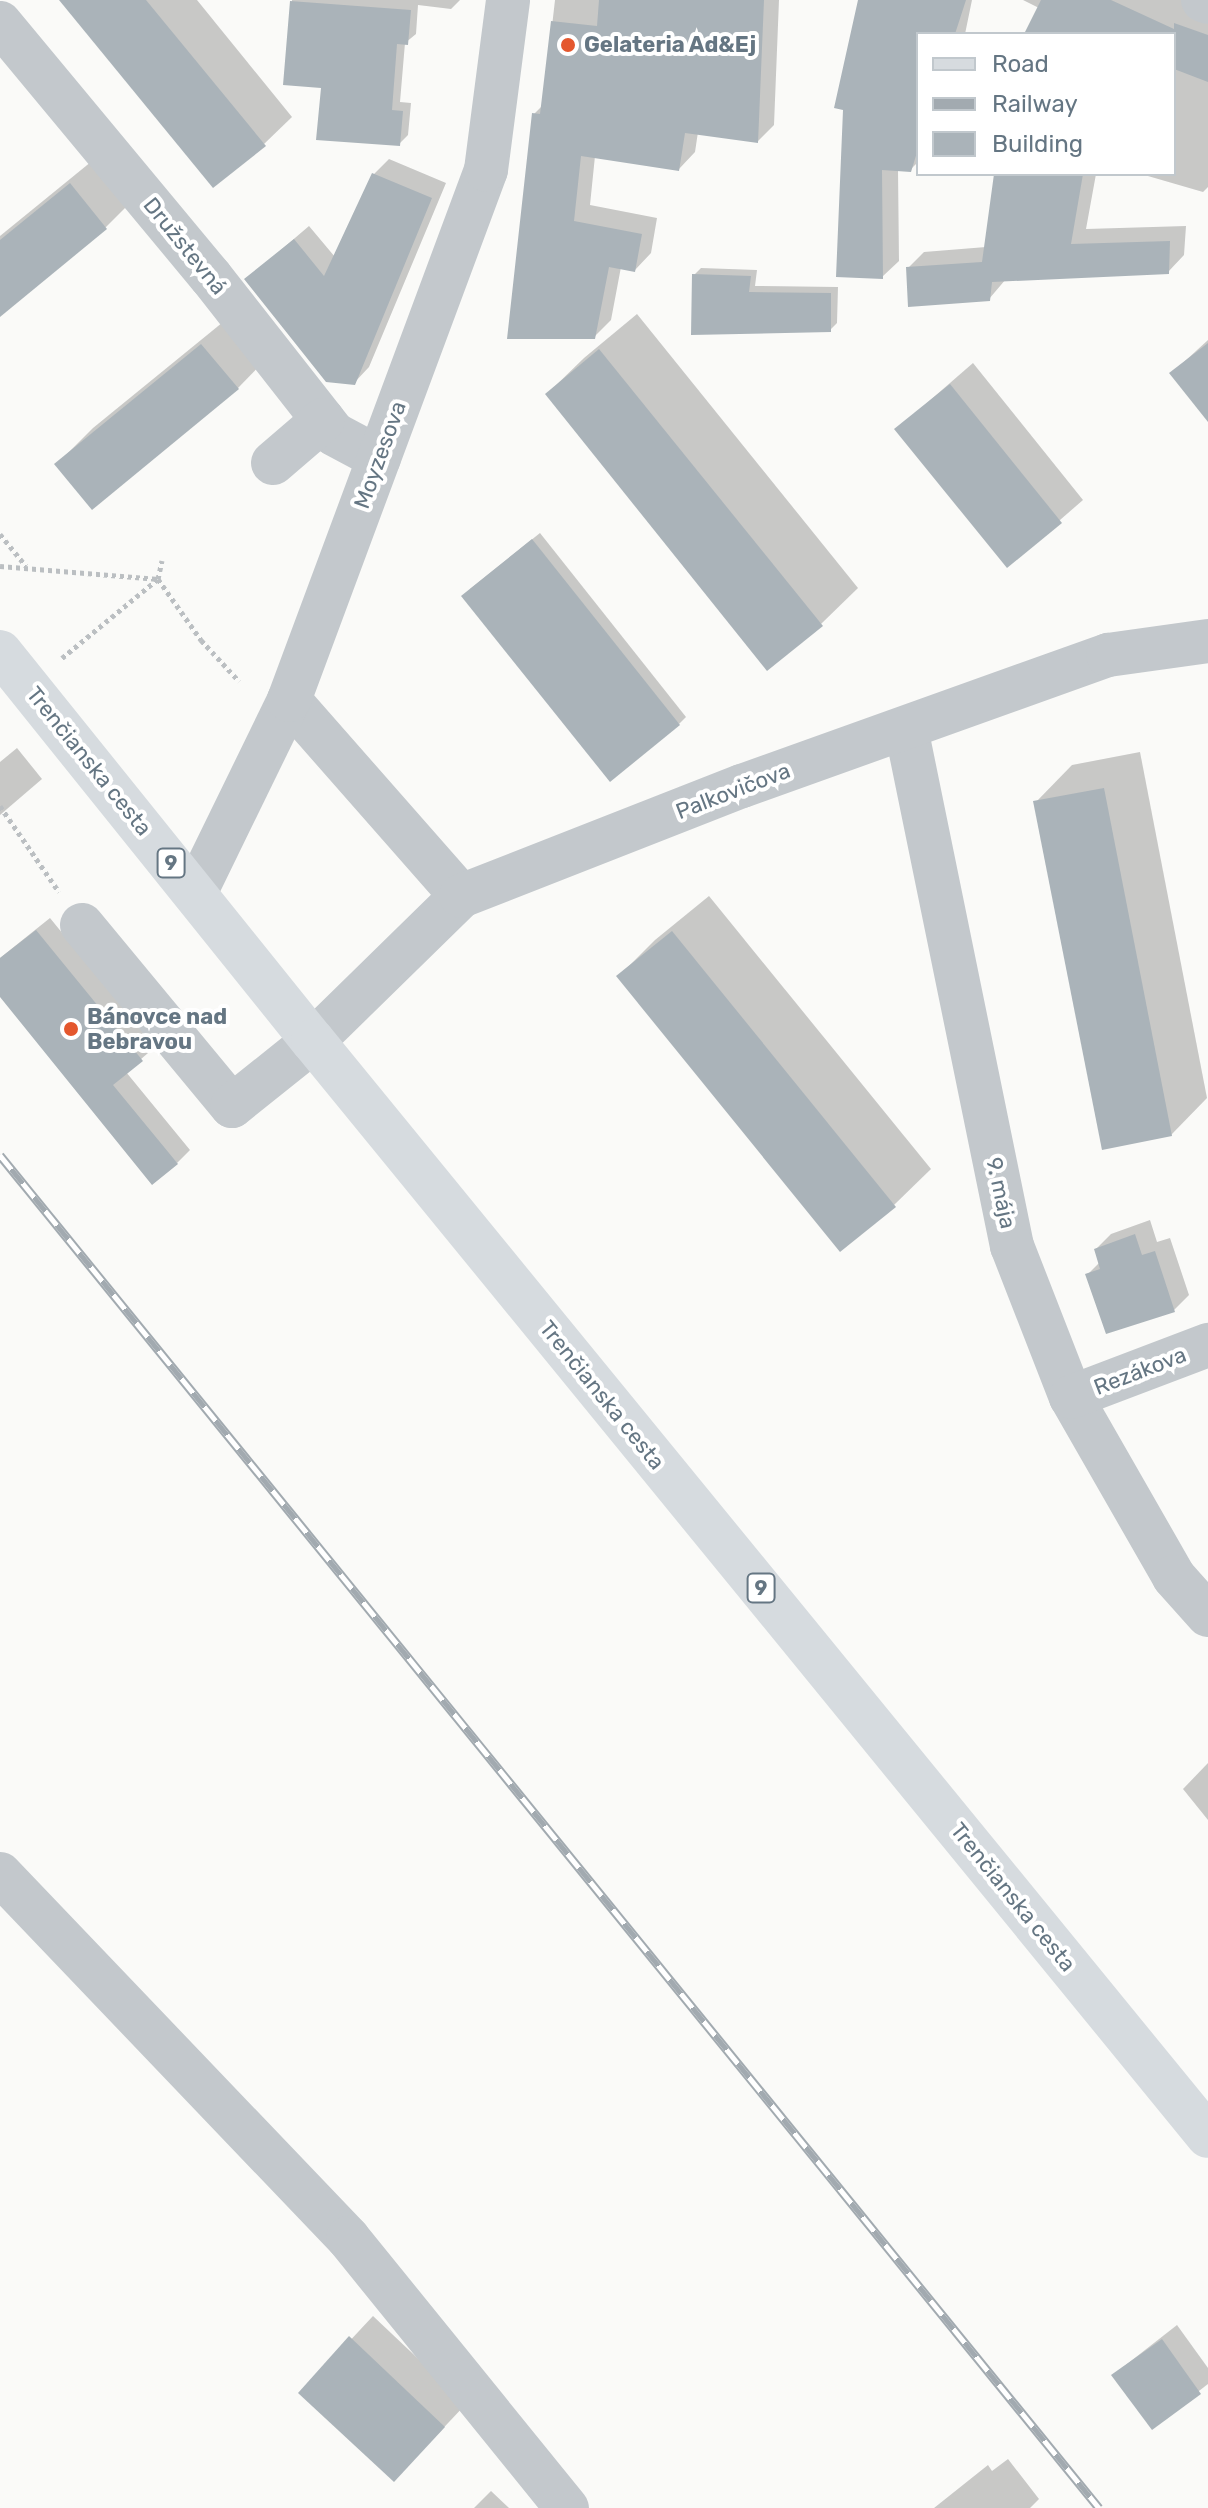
<!DOCTYPE html>
<html>
<head>
<meta charset="utf-8">
<style>
	body { margin:0 }
	#map { position:relative; width:1208px; height:2508px; overflow:hidden; background:#fafaf8; font-family:Rubik,sans-serif }
	div>[style] { position:absolute }
	.shadow>* { inset:0; background:#0003 }
	.building>* { inset:0; background:#aab3b9 }
	.path>* { height:5px; margin-top:-2.5px; transform-origin:0; background:repeating-linear-gradient(90deg,#bbbfc2 0 4px,transparent 0 8px) }
	.minor>* { height:44px; margin:-22px; padding:0 22px; transform-origin:22px; border-radius:22px; background:#c3c8cc }
	.major>* { height:44px; margin:-22px; padding:0 22px; transform-origin:22px; border-radius:22px; background:#d6dbdf }
	.rail>* { height:9px; margin-top:-4.5px; transform-origin:0; background:repeating-linear-gradient(90deg,#fff 0 18px,#a2aab0 0 36px); box-sizing:border-box; border-block:2px solid #a2aab0 }
	.dots>* { width:22px; height:22px; translate:-50% -50%; box-sizing:border-box; border:4px solid #fff; border-radius:50% }
	span { translate:-50% -50%; white-space:nowrap; text-align:center; line-height:1.15; -webkit-text-stroke:8px #fff; paint-order:stroke }
	.shield-label span { padding:2px 6px; background:#fff; border:2px solid; border-radius:6px; -webkit-text-stroke-width:0 }
	.shield-label { font-size:20px; color:#657683; font-weight:700 }
	.poi-label { font-size:22px; color:#657683; font-weight:700 }
	.left { translate:0 -50%; text-align:left }
	.street-label { font-size:22px; color:#657683 }
	.legend { position:absolute; left:916px; top:32px; width:260px; height:144px; box-sizing:border-box; background:#fff; border:2px solid #c1c8cd; margin:0; padding:10px 14px; list-style:none; font-size:24px; color:#657683 }
	.legend li { display:flex; align-items:center; gap:16px; height:40px }
	.legend b { width:40px; border:2px solid #c1c8cd }
</style>
</head>
<body>
<div id="map">
	<div class="shadow">
		<div style="clip-path:polygon(61px 0,197px 0,292px 117px,264px 144px)"></div>
		<div style="clip-path:polygon(292px 0,460px 0,451px 9px,418px 5px,416px 34px,405px 43px,400px 102px,411px 103px,408px 135px,399px 144px,323px 86px,285px 83px)"></div>
		<div style="clip-path:polygon(555px 0,779px 0,774px 125px,758px 141px,698px 132px,695px 152px,679px 169px,595px 156px,590px 205px,657px 218px,651px 253px,635px 270px,621px 267px,611px 320px,594px 337px,534px 114px,543px 105px)"></div>
		<div style="clip-path:polygon(860px 0,972px 0,965px 34px,918px 34px,918px 162px,910px 170px,898px 169px,899px 261px,882px 277px)"></div>
		<div style="clip-path:polygon(1023px 0,1200px 0,1208px 6px,1208px 187px,1203px 192px,1141px 174px,1174px 174px,1174px 34px,1026px 34px,1039px 8px)"></div>
		<div style="clip-path:polygon(108px 148px,142px 191px,106px 227px,0 315px,0 236px)"></div>
		<div style="clip-path:polygon(389px 159px,446px 183px,369px 367px,354px 383px,247px 279px,309px 226px,335px 257px,374px 174px)"></div>
		<div style="clip-path:polygon(996px 174px,1096px 174px,1086px 229px,1186px 226px,1184px 255px,1168px 272px,1006px 279px,989px 299px,908px 268px,924px 252px,986px 247px)"></div>
		<div style="clip-path:polygon(701px 268px,757px 270px,755px 286px,838px 287px,837px 323px,830px 330px,694px 275px)"></div>
		<div style="clip-path:polygon(239px 309px,274px 351px,238px 388px,57px 464px,93px 428px)"></div>
		<div style="clip-path:polygon(637px 314px,858px 588px,821px 624px,547px 394px,584px 358px)"></div>
		<div style="clip-path:polygon(1208px 340px,1208px 419px,1172px 373px)"></div>
		<div style="clip-path:polygon(973px 363px,1083px 500px,1007px 566px,897px 429px)"></div>
		<div style="clip-path:polygon(540px 533px,686px 717px,679px 724px,470px 589px)"></div>
		<div style="clip-path:polygon(17px 748px,42px 779px,0 815px,0 762px)"></div>
		<div style="clip-path:polygon(1140px 752px,1207px 1098px,1171px 1135px,1036px 802px,1072px 765px)"></div>
		<div style="clip-path:polygon(709px 896px,931px 1169px,894px 1205px,619px 976px,655px 940px)"></div>
		<div style="clip-path:polygon(50px 918px,155px 1047px,126px 1072px,190px 1150px,177px 1163px,0 994px,0 958px)"></div>
		<div style="clip-path:polygon(1150px 1220px,1157px 1242px,1170px 1238px,1189px 1295px,1174px 1310px,1087px 1275px,1100px 1262px,1096px 1249px,1111px 1234px)"></div>
		<div style="clip-path:polygon(1208px 1763px,1208px 1820px,1183px 1789px)"></div>
		<div style="clip-path:polygon(373px 2316px,466px 2404px,416px 2457px,301px 2393px)"></div>
		<div style="clip-path:polygon(1177px 2325px,1208px 2368px,1208px 2384px,1152px 2427px,1113px 2375px)"></div>
		<div style="clip-path:polygon(1008px 2459px,1039px 2499px,1030px 2508px,934px 2508px,988px 2465px,992px 2471px)"></div>
		<div style="clip-path:polygon(491px 2491px,509px 2508px,474px 2508px)"></div>
	</div>
	<div class="building">
		<div style="clip-path:polygon(59px 0,146px 0,266px 146px,213px 188px)"></div>
		<div style="clip-path:polygon(599px 0,764px 0,758px 143px,685px 133px,679px 171px,581px 156px,574px 221px,642px 234px,635px 272px,609px 267px,595px 339px,507px 339px,532px 113px,540px 114px,551px 21px,597px 26px)"></div>
		<div style="clip-path:polygon(858px 0,966px 0,955px 34px,918px 34px,918px 149px,911px 172px,882px 170px,883px 279px,836px 277px,843px 110px,834px 108px)"></div>
		<div style="clip-path:polygon(1041px 0,1111px 0,1174px 29px,1174px 23px,1208px 35px,1208px 82px,1174px 69px,1174px 34px,1024px 34px)"></div>
		<div style="clip-path:polygon(290px 1px,411px 10px,408px 45px,397px 44px,392px 110px,403px 111px,400px 146px,316px 140px,321px 88px,283px 85px)"></div>
		<div style="clip-path:polygon(372px 173px,432px 198px,355px 385px,326px 382px,244px 279px,294px 239px,324px 276px)"></div>
		<div style="clip-path:polygon(994px 174px,1083px 174px,1071px 244px,1170px 241px,1169px 274px,992px 282px,990px 301px,908px 307px,906px 267px,982px 262px)"></div>
		<div style="clip-path:polygon(70px 183px,107px 229px,0 317px,0 240px)"></div>
		<div style="clip-path:polygon(692px 274px,751px 276px,749px 292px,831px 293px,831px 332px,691px 335px)"></div>
		<div style="clip-path:polygon(1208px 343px,1208px 422px,1169px 373px)"></div>
		<div style="clip-path:polygon(201px 344px,239px 389px,92px 510px,54px 464px)"></div>
		<div style="clip-path:polygon(599px 349px,823px 626px,767px 671px,545px 394px)"></div>
		<div style="clip-path:polygon(950px 384px,1062px 523px,1007px 568px,894px 429px)"></div>
		<div style="clip-path:polygon(532px 539px,680px 725px,610px 782px,461px 596px)"></div>
		<div style="clip-path:polygon(1104px 788px,1172px 1136px,1102px 1150px,1033px 801px)"></div>
		<div style="clip-path:polygon(36px 930px,143px 1061px,113px 1085px,178px 1164px,152px 1185px,0 997px,0 958px)"></div>
		<div style="clip-path:polygon(672px 931px,896px 1207px,840px 1252px,616px 976px)"></div>
		<div style="clip-path:polygon(1135px 1234px,1142px 1255px,1155px 1251px,1175px 1312px,1106px 1334px,1085px 1274px,1100px 1269px,1094px 1249px)"></div>
		<div style="clip-path:polygon(349px 2336px,445px 2427px,394px 2482px,298px 2393px)"></div>
		<div style="clip-path:polygon(1162px 2339px,1201px 2394px,1152px 2430px,1111px 2375px)"></div>
	</div>
	<div class="path">
		<div style="left:0;top:534px;width:41px;rotate:50.9deg"></div>
		<div style="left:0;top:566px;width:159px;rotate:4.7deg"></div>
		<div style="left:158px;top:579px;width:19px;rotate:-78deg"></div>
		<div style="left:62px;top:658px;width:124px;rotate:-39.5deg"></div>
		<div style="left:158px;top:579px;width:75px;rotate:54.8deg"></div>
		<div style="left:201px;top:640px;width:56px;rotate:47.2deg"></div>
		<div style="left:0;top:806px;width:104px;rotate:55.5deg"></div>
	</div>
	<div class="minor">
		<div style="left:1203px;top:0;width:5px;rotate:22deg"></div>
		<div style="left:0;top:23px;width:330px;rotate:50.3deg"></div>
		<div style="left:211px;top:277px;width:199px;rotate:51.9deg"></div>
		<div style="left:334px;top:434px;width:51px;rotate:28.1deg"></div>
		<div style="left:273px;top:463px;width:66px;rotate:-40.7deg"></div>
		<div style="left:289px;top:700px;width:261px;rotate:48.7deg"></div>
		<div style="left:906px;top:728px;width:529px;rotate:78.44deg"></div>
		<div style="left:1012px;top:1246px;width:162px;rotate:68.7deg"></div>
		<div style="left:1071px;top:1397px;width:207px;rotate:60.2deg"></div>
		<div style="left:1174px;top:1577px;width:51px;rotate:48.2deg"></div>
		<div style="left:195px;top:893px;width:215px;rotate:-64deg"></div>
		<div style="left:289px;top:700px;width:565px;rotate:-69.61deg"></div>
		<div style="left:486px;top:170px;width:171px;rotate:-82.6deg"></div>
		<div style="left:82px;top:925px;width:235px;rotate:50.4deg"></div>
		<div style="left:232px;top:1106px;width:104px;rotate:-38.7deg"></div>
		<div style="left:313px;top:1041px;width:207px;rotate:-44.4deg"></div>
		<div style="left:461px;top:896px;width:302px;rotate:-21.4deg"></div>
		<div style="left:742px;top:786px;width:389px;rotate:-19.7deg"></div>
		<div style="left:1108px;top:655px;width:101px;rotate:-8deg"></div>
		<div style="left:1071px;top:1397px;width:147px;rotate:-20.8deg"></div>
		<div style="left:0;top:1874px;width:504px;rotate:46.29deg"></div>
		<div style="left:348px;top:2238px;width:348px;rotate:51deg"></div>
	</div>
	<div class="major">
		<div style="left:0;top:652px;width:499px;rotate:51.2deg"></div>
		<div style="left:313px;top:1041px;width:1414px;rotate:50.74deg"></div>
	</div>
	<div class="rail">
		<div style="left:0;top:1155px;width:1743px;rotate:50.91deg"></div>
	</div>
	<div class="dots">
		<div style="left:568px;top:45px;background:#e4572e"></div>
		<div style="left:71px;top:1029px;background:#e4572e"></div>
	</div>
	<div class="shield-label">
		<span style="left:171px;top:863px">9</span>
		<span style="left:761px;top:1588px">9</span>
	</div>
	<div class="poi-label">
		<span class="left" style="left:584px;top:45px">Gelateria Ad&amp;Ej</span>
		<span class="left" style="left:87px;top:1029px">Bánovce nad<br>Bebravou</span>
	</div>
	<div class="street-label">
		<span style="left:185px;top:246px;rotate:51deg">Družstevná</span>
		<span style="left:380px;top:455px;rotate:-70deg">Moyzesova</span>
		<span style="left:89px;top:761px;rotate:51deg">Trenčianska cesta</span>
		<span style="left:733px;top:791px;rotate:-21deg">Palkovičova</span>
		<span style="left:1001px;top:1193px;rotate:78deg">9. mája</span>
		<span style="left:1140px;top:1371px;rotate:-21deg">Rezákova</span>
		<span style="left:602px;top:1395px;rotate:51deg">Trenčianska cesta</span>
		<span style="left:1013px;top:1897px;rotate:51deg">Trenčianska cesta</span>
	</div>
	<ul class="legend">
	<li><b style="height:10px;background:#d6dbdf"></b>Road</li>
	<li><b style="height:10px;background:#a2aab0"></b>Railway</li>
	<li><b style="height:22px;background:#aab3b9"></b>Building</li>
	</ul>
</div>
</body>
</html>
